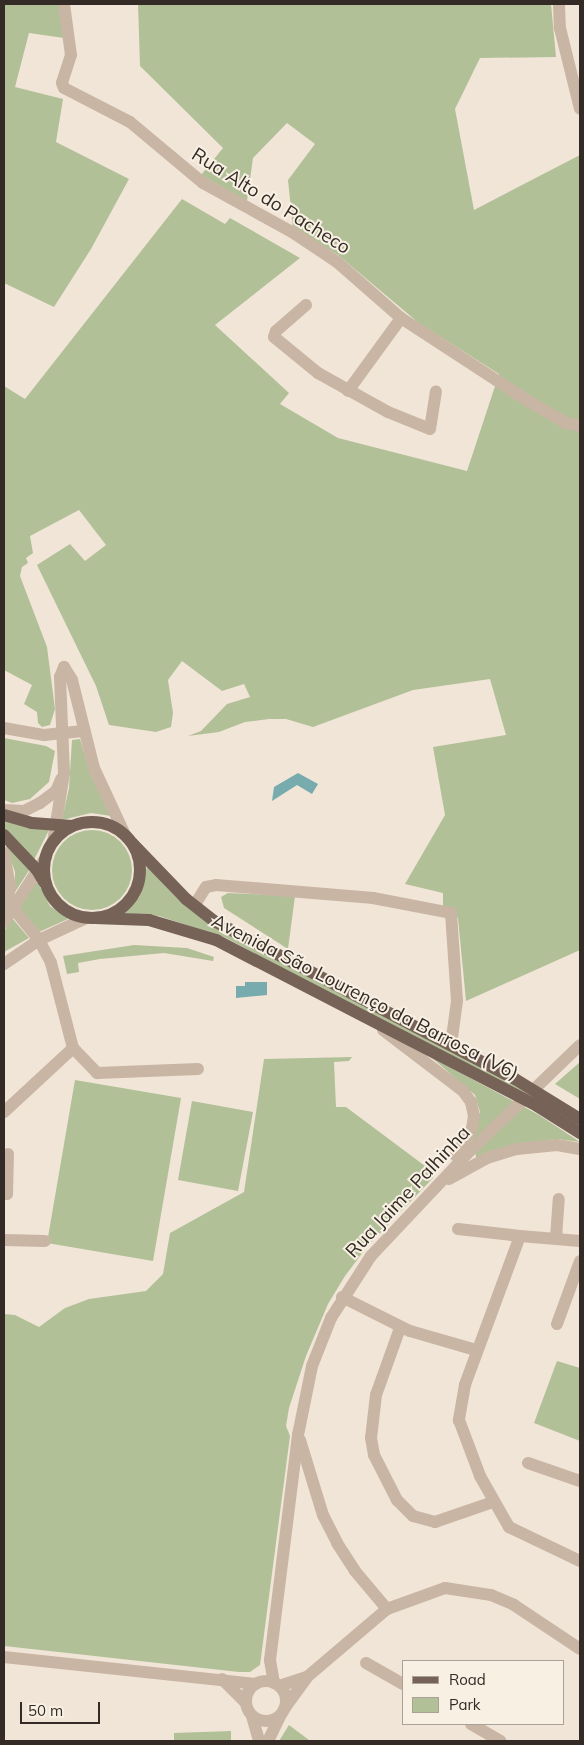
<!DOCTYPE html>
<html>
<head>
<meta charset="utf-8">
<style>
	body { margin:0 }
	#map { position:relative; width:584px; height:1745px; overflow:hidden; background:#f1e5d8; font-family:Mulish,sans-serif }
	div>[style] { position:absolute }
	.green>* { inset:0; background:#b2c098 }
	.round { border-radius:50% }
	.water>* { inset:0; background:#77abae }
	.minor>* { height:12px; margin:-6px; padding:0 6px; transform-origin:6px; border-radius:6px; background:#c9b5a4 }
	.minor>.ring { margin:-6px; padding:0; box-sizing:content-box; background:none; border:12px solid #c9b5a4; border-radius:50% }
	.major>* { height:12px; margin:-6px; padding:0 6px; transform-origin:6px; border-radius:6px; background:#766257 }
	.major>.ring { margin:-6px; padding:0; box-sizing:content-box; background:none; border:12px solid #766257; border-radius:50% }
	span { translate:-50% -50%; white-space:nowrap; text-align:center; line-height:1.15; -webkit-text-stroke:4px #f9f0e4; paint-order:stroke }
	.street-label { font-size:19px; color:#342b26 }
	.frame { position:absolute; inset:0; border:5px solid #342b26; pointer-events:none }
	.legend { position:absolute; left:402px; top:1660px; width:162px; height:65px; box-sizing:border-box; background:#f9f0e4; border:1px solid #aaa198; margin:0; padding:6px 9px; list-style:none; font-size:15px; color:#342b26 }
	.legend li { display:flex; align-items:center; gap:10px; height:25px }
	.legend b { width:25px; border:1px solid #aaa198 }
	.scale { position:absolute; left:20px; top:1702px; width:80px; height:22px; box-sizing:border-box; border:2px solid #342b26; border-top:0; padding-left:6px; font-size:15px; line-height:18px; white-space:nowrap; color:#342b26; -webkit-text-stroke:4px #f9f0e4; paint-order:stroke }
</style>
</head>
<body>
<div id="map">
	<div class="green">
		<div style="clip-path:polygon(4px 4px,60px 4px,64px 38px,29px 33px,15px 87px,63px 99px,56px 142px,129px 179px,91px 249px,54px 307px,4px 283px)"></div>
		<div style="clip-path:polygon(138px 4px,551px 4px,556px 57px,480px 58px,455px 109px,474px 210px,580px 155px,580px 950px,466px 1001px,458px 918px,443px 906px,443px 893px,405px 884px,445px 815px,433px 747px,506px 735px,490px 679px,413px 690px,313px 727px,286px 719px,269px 719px,245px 722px,219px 732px,188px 736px,201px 731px,227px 704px,250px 697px,244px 684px,222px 691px,182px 661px,168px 680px,173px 713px,171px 727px,156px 732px,109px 725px,96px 686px,37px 565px,70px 544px,85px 561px,106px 545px,79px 510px,30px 536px,33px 553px,26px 558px,28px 563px,22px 567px,20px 576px,47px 647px,55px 709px,50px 725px,42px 727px,38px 723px,37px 712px,24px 704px,32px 685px,4px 670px,4px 386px,25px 399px,182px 199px,225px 224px,230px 218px,300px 258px,215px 325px,289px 393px,280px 404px,338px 438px,467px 471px,499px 374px,420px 324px,338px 255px,293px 228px,288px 180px,315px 144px,287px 123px,253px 158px,247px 201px,201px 175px,223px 148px,140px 66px)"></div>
		<div style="clip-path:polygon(4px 738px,46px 746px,55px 751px,49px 782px,30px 799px,12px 803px,4px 800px)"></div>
		<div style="clip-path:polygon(80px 739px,90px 773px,111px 816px,91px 813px,62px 820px,69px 788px,72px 740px)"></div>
		<div style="clip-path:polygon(4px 821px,49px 830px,34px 860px,4px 828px)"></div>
		<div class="round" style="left:52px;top:830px;width:80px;height:80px"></div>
		<div style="clip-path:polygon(5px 844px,30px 869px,15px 892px,15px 872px)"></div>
		<div style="clip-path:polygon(147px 866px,177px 898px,513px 1084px,580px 1123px,580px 1127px,226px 938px,159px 916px,124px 913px,140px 896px)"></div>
		<div style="clip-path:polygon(35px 883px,38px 883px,50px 906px,68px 919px,39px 932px,19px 907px)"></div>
		<div style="clip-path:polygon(228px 893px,295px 896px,288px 949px,224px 908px,221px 897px)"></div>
		<div style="clip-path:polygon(12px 918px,29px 938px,4px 952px,4px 931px)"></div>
		<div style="clip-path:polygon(134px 945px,187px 948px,214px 957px,213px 961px,164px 953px,100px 959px,78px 963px,79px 972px,67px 974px,63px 956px)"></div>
		<div style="clip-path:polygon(352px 1057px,349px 1061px,334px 1062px,336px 1107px,346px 1107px,413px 1157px,433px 1172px,433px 1178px,366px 1248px,345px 1276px,328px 1304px,306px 1356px,289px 1408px,286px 1426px,290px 1436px,260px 1665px,250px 1672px,239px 1672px,4px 1646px,4px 1314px,15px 1315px,39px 1327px,65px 1308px,89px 1299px,146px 1291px,163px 1274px,170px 1233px,244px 1192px,264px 1059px)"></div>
		<div style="clip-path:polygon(431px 1057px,539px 1115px,580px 1142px,557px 1139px,525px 1143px,477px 1161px,472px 1138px,480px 1112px,475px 1095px)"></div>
		<div style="clip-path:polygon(580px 1062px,580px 1099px,555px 1084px)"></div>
		<div style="clip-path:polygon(75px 1080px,181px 1098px,153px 1261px,47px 1243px)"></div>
		<div style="clip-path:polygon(192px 1101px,253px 1112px,238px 1191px,178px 1180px)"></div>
		<div style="clip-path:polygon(557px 1361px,580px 1368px,580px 1441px,534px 1423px)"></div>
		<div style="clip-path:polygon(289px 1725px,309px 1740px,312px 1741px,279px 1741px)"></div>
		<div style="clip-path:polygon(231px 1731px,231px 1741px,174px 1741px,174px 1733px)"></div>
	</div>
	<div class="water">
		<div style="clip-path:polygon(298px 773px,318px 784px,312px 794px,297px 785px,272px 801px,274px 787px)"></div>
		<div style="clip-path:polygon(245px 982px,267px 982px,267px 995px,236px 998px,236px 986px,245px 986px)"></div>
	</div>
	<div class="minor">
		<div style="left:64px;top:4px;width:51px;rotate:82.2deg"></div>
		<div style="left:71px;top:55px;width:29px;rotate:108deg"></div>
		<div style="left:62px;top:83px;width:5px;rotate:68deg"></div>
		<div style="left:64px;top:88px;width:74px;rotate:27.3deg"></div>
		<div style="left:130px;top:122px;width:95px;rotate:39.9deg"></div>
		<div style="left:203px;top:183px;width:102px;rotate:28.8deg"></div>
		<div style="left:292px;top:232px;width:54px;rotate:33.7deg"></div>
		<div style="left:337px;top:262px;width:85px;rotate:41.2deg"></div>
		<div style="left:401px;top:318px;width:154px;rotate:33.1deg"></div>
		<div style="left:530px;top:402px;width:42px;rotate:30.3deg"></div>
		<div style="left:566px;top:423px;width:14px;rotate:12deg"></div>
		<div style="left:559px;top:4px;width:24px;rotate:88deg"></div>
		<div style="left:560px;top:28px;width:83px;rotate:76.1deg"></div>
		<div style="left:306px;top:305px;width:40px;rotate:139deg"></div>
		<div style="left:276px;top:331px;width:6px;rotate:108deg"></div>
		<div style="left:274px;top:337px;width:57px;rotate:39.3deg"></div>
		<div style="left:318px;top:373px;width:80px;rotate:29.1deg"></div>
		<div style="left:388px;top:412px;width:45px;rotate:22deg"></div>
		<div style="left:430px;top:429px;width:38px;rotate:-81deg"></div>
		<div style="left:348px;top:391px;width:90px;rotate:-54deg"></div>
		<div style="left:4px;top:728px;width:41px;rotate:9.9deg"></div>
		<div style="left:44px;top:735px;width:39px;rotate:-6deg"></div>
		<div style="left:4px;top:810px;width:20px;rotate:3deg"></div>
		<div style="left:24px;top:811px;width:18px;rotate:-27deg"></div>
		<div style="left:40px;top:803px;width:20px;rotate:-37deg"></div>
		<div style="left:56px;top:791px;width:13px;rotate:-67deg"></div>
		<div style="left:53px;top:842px;width:70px;rotate:-80.9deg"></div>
		<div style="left:64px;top:773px;width:96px;rotate:-92.4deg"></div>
		<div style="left:60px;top:677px;width:11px;rotate:-68deg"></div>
		<div style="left:64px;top:667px;width:15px;rotate:58deg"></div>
		<div style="left:72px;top:680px;width:91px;rotate:76deg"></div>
		<div style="left:94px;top:768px;width:76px;rotate:65.1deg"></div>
		<div style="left:4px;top:853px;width:34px;rotate:80deg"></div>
		<div style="left:10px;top:886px;width:26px;rotate:99deg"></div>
		<div style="left:4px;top:903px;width:10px;rotate:29deg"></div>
		<div style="left:13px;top:908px;width:41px;rotate:50.9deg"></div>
		<div style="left:39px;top:940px;width:26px;rotate:62deg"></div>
		<div style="left:51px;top:963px;width:88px;rotate:75.5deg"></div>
		<div style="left:194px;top:906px;width:22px;rotate:-58deg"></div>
		<div style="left:206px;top:887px;width:10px;rotate:-11deg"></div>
		<div style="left:216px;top:885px;width:158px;rotate:4.7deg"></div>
		<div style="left:373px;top:898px;width:79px;rotate:10.9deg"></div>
		<div style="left:451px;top:913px;width:88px;rotate:86.1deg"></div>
		<div style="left:457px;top:1001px;width:44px;rotate:97.8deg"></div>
		<div style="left:4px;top:922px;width:77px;rotate:-57.1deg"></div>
		<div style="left:4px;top:964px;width:42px;rotate:-34.4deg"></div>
		<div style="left:39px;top:940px;width:52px;rotate:-25.1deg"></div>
		<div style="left:383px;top:1030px;width:101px;rotate:37.3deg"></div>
		<div style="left:463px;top:1091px;width:14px;rotate:54deg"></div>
		<div style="left:471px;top:1102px;width:14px;rotate:78deg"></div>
		<div style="left:474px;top:1116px;width:13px;rotate:99deg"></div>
		<div style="left:472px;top:1129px;width:31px;rotate:122deg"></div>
		<div style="left:4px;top:1112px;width:94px;rotate:-42.8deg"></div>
		<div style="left:73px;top:1048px;width:35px;rotate:46deg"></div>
		<div style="left:97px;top:1073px;width:101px;rotate:-2.3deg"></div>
		<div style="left:449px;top:1179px;width:43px;rotate:-28.9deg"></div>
		<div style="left:487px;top:1158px;width:31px;rotate:-17deg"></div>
		<div style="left:517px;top:1149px;width:40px;rotate:-5.7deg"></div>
		<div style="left:557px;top:1145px;width:23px;rotate:10deg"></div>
		<div style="left:4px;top:1194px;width:3px"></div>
		<div style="left:7px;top:1194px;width:40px;rotate:-88.6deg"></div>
		<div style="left:458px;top:1229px;width:62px;rotate:6.4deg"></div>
		<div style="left:556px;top:1238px;width:39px;rotate:-86deg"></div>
		<div style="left:4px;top:1240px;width:41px;rotate:1.4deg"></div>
		<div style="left:580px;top:1241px;width:60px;rotate:-175.2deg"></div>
		<div style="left:520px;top:1236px;width:159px;rotate:110.3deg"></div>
		<div style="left:465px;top:1385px;width:36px;rotate:100deg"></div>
		<div style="left:459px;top:1420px;width:60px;rotate:69.4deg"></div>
		<div style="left:480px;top:1476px;width:59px;rotate:60.4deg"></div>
		<div style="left:509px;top:1527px;width:79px;rotate:25.6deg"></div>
		<div style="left:342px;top:1297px;width:76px;rotate:26.6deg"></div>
		<div style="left:410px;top:1331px;width:69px;rotate:16.1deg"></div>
		<div style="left:557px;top:1324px;width:67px;rotate:-69.9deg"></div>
		<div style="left:400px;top:1328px;width:71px;rotate:109.7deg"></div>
		<div style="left:376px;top:1395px;width:43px;rotate:96.6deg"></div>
		<div style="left:371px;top:1438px;width:17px;rotate:80deg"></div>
		<div style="left:374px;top:1455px;width:51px;rotate:62.9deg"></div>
		<div style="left:397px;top:1500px;width:23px;rotate:45deg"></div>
		<div style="left:413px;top:1516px;width:23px;rotate:15deg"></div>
		<div style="left:435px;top:1522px;width:61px;rotate:-19deg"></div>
		<div style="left:300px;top:1440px;width:78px;rotate:73deg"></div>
		<div style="left:323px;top:1515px;width:31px;rotate:63deg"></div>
		<div style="left:337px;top:1543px;width:33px;rotate:57deg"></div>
		<div style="left:355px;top:1571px;width:50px;rotate:49.9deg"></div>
		<div style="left:528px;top:1463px;width:55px;rotate:19.1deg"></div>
		<div style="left:4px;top:1657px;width:253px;rotate:6.1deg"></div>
		<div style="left:366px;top:1663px;width:43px;rotate:29.6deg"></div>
		<div style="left:222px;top:1679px;width:33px;rotate:45deg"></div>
		<div class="ring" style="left:246px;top:1681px;width:28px;height:28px"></div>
		<div style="left:274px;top:1683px;width:23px;rotate:-100deg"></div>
		<div style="left:270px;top:1660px;width:227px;rotate:-82.9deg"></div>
		<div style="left:298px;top:1435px;width:70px;rotate:-78.5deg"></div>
		<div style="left:312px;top:1366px;width:52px;rotate:-68.4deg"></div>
		<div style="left:331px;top:1318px;width:74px;rotate:-57.2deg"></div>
		<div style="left:371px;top:1256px;width:146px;rotate:-46.7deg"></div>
		<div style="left:471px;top:1150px;width:151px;rotate:-43.9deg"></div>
		<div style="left:279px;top:1686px;width:29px;rotate:-18deg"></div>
		<div style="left:284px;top:1709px;width:39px;rotate:-54deg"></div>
		<div style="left:307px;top:1677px;width:105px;rotate:-40.4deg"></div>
		<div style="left:387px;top:1609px;width:62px;rotate:-19.9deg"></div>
		<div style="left:445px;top:1588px;width:47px;rotate:8.7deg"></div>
		<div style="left:491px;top:1595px;width:25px;rotate:23deg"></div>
		<div style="left:514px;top:1605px;width:79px;rotate:33.7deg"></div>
		<div style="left:252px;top:1716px;width:26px;rotate:74deg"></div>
		<div style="left:471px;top:1724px;width:34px;rotate:30deg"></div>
		<div style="left:268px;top:1741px;width:28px;rotate:-64deg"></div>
	</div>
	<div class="major">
		<div style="left:4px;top:815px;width:29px;rotate:16deg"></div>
		<div style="left:32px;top:823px;width:40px;rotate:4.3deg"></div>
		<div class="ring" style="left:44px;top:822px;width:84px;height:84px"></div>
		<div style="left:4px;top:835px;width:48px;rotate:46.7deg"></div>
		<div style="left:37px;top:870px;width:14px;rotate:60deg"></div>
		<div style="left:132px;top:843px;width:78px;rotate:46deg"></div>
		<div style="left:186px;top:899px;width:36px;rotate:38deg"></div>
		<div style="left:214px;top:921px;width:340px;rotate:27.7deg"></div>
		<div style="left:515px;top:1079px;width:76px;rotate:31.6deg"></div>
		<div style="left:95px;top:918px;width:54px;rotate:2.1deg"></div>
		<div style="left:149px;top:920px;width:70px;rotate:16.6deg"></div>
		<div style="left:216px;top:940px;width:361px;rotate:27.3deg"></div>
		<div style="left:537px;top:1106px;width:51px;rotate:32.1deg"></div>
	</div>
	<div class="street-label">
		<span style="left:271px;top:201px;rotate:32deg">Rua Alto do Pacheco</span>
		<span style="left:365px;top:997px;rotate:27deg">Avenida São Lourenço da Barrosa (V6)</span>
		<span style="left:408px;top:1192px;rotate:-47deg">Rua Jaime Palhinha</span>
	</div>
	<div class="frame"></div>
	<ul class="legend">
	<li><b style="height:6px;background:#766257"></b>Road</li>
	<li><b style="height:14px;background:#b2c098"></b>Park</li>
	</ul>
	<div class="scale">50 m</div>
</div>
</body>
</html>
